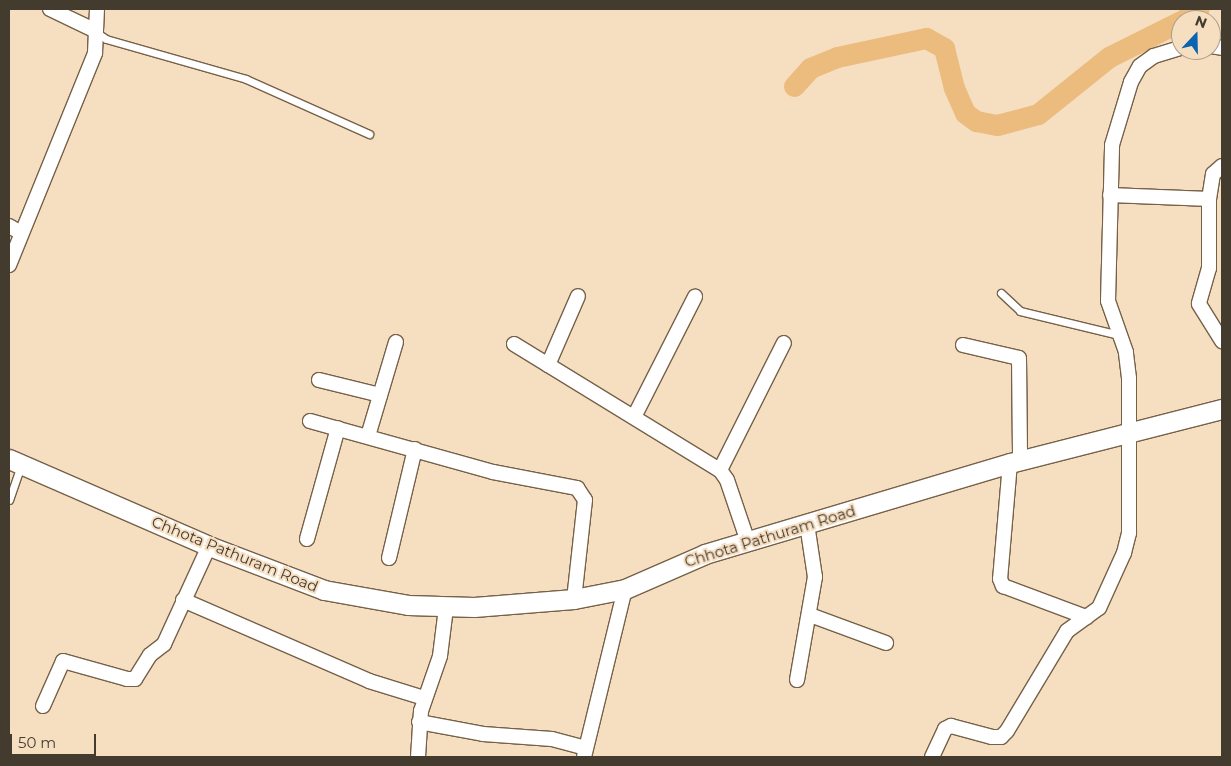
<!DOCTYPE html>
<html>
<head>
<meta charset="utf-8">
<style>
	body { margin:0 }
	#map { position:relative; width:1231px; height:766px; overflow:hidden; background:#f6dec1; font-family:Montserrat,sans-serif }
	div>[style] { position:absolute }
	.river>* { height:21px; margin:-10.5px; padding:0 10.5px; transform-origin:10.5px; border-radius:10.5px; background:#ecbb7e }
	.roads { filter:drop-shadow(1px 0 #766148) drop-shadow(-1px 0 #766148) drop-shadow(0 1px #766148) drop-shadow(0 -1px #766148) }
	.lane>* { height:7px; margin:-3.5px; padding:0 3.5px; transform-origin:3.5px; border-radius:3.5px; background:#fff }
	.street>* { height:14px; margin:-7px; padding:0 7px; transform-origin:7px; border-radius:7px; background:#fff }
	.secondary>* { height:19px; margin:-9.5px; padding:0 9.5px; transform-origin:9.5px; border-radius:9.5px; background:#fff }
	span { translate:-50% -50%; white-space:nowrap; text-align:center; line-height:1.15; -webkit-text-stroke:4px #f6dec1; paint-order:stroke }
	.street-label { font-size:15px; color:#443b2f }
	.frame { position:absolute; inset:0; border:10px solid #443b2f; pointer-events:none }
	.north { position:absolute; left:1171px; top:10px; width:50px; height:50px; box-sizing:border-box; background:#f6dec1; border:1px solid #af9d87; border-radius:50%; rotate:21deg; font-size:14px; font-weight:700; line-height:20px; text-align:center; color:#443b2f }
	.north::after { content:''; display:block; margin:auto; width:18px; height:22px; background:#0964b1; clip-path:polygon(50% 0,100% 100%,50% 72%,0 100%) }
	.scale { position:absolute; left:10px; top:734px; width:86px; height:22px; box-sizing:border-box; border:2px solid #443b2f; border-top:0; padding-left:6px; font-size:15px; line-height:18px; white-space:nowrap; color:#443b2f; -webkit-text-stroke:4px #f6dec1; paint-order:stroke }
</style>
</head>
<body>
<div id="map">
	<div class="river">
		<div style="left:1183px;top:20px;width:19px;rotate:-35deg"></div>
		<div style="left:794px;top:86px;width:24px;rotate:-48deg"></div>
		<div style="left:810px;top:68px;width:29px;rotate:-22deg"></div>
		<div style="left:837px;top:57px;width:91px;rotate:-12.1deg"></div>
		<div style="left:926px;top:38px;width:21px;rotate:29deg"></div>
		<div style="left:944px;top:48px;width:41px;rotate:76deg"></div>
		<div style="left:954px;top:88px;width:27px;rotate:66deg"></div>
		<div style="left:965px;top:113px;width:14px;rotate:36deg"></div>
		<div style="left:976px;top:121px;width:21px;rotate:11deg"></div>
		<div style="left:997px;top:125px;width:42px;rotate:-15deg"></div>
		<div style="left:1038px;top:114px;width:91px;rotate:-38.8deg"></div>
		<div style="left:1109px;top:57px;width:80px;rotate:-26.6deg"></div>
	</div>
	<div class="roads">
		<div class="lane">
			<div style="left:96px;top:32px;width:12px;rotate:35deg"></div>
			<div style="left:106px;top:39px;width:146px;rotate:15.9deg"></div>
			<div style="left:246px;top:79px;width:135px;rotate:24.1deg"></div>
			<div style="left:1001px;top:293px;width:26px;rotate:43deg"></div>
			<div style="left:1020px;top:311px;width:102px;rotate:13.6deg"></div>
			<div style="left:9px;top:500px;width:37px;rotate:-71deg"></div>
		</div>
		<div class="street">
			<div style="left:50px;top:9px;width:49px;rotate:25.5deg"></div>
			<div style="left:1211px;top:46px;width:11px;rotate:10deg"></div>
			<div style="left:1222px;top:166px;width:12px;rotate:138deg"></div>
			<div style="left:1213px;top:174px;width:25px;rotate:99deg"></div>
			<div style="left:1209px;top:199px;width:69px;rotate:90deg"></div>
			<div style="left:1209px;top:268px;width:37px;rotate:106deg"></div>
			<div style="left:1199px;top:304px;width:44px;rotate:58.1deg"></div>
			<div style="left:1110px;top:195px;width:99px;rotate:2.3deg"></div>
			<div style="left:9px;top:226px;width:14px;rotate:30deg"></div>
			<div style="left:9px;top:265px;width:229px;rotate:-67.9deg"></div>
			<div style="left:95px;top:53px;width:44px;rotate:-87.4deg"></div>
			<div style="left:514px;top:344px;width:241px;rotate:31.5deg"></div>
			<div style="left:720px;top:470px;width:12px;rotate:55deg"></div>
			<div style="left:727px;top:480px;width:65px;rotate:71.3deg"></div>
			<div style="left:963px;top:345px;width:57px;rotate:13.1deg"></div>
			<div style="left:1019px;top:358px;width:102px;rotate:89.4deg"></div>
			<div style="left:548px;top:365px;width:75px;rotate:-66.5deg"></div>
			<div style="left:319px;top:380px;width:63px;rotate:13.8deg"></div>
			<div style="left:634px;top:417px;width:135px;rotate:-63.1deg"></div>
			<div style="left:310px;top:421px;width:190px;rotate:15.6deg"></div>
			<div style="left:493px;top:472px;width:86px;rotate:10.8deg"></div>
			<div style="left:577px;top:488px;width:14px;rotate:56deg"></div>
			<div style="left:585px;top:500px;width:100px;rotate:96.3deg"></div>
			<div style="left:368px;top:436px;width:98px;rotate:-73.4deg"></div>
			<div style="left:1010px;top:463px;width:116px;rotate:94.9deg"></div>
			<div style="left:1000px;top:579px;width:8px;rotate:67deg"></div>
			<div style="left:1003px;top:586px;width:89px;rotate:20.5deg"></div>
			<div style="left:720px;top:470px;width:142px;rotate:-63.3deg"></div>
			<div style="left:307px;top:539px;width:115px;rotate:-74.4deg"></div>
			<div style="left:389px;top:558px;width:112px;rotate:-76.6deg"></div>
			<div style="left:183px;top:600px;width:203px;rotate:23.5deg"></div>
			<div style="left:369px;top:681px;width:58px;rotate:17.2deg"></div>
			<div style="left:810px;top:615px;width:81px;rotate:20.2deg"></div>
			<div style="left:797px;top:680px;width:105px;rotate:-80.1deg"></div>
			<div style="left:815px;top:577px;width:54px;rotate:-98.6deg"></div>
			<div style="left:43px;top:706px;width:49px;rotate:-66deg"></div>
			<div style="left:63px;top:661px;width:66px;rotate:15.7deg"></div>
			<div style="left:127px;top:679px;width:8px"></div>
			<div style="left:135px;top:679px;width:28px;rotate:-58deg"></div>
			<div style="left:150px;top:655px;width:18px;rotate:-38deg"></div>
			<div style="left:164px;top:644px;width:108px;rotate:-65.3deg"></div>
			<div style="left:419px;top:722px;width:65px;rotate:10.6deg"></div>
			<div style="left:483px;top:734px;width:69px;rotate:4.1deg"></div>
			<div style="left:552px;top:739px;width:35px;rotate:15deg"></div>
			<div style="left:418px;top:757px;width:46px;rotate:-86.3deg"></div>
			<div style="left:421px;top:711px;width:58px;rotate:-70.9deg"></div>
			<div style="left:440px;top:656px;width:48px;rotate:-82.9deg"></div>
			<div style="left:584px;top:757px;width:173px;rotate:-76.3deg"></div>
			<div style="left:932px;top:757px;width:31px;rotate:-65deg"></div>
			<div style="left:945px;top:729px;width:7px;rotate:-27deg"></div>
			<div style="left:951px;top:726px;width:42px;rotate:15deg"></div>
			<div style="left:992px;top:737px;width:9px"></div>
			<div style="left:1001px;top:737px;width:8px;rotate:-45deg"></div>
			<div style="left:1007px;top:731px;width:117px;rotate:-59deg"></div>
			<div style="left:1067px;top:631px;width:39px;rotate:-36deg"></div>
			<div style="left:1099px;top:608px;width:60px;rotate:-65.6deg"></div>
			<div style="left:1124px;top:553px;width:21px;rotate:-76deg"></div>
			<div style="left:1129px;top:533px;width:155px;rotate:-90deg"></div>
			<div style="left:1129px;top:378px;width:26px;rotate:-97deg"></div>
			<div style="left:1126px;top:352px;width:54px;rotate:-109.4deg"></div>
			<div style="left:1108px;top:301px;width:156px;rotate:-88.5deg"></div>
			<div style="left:1112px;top:145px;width:66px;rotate:-73.2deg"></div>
			<div style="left:1131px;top:82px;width:18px;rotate:-61deg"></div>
			<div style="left:1140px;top:66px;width:17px;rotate:-36deg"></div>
			<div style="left:1154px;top:56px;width:28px;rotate:-17deg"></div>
		</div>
		<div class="secondary">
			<div style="left:9px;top:459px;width:218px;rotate:23.5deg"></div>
			<div style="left:209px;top:546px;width:123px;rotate:20.9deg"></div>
			<div style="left:324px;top:590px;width:85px;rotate:10.1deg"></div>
			<div style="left:408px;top:605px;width:66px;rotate:1.7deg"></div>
			<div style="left:474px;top:607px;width:100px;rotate:-4.6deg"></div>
			<div style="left:574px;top:599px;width:52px;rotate:-11.1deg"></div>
			<div style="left:625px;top:589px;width:87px;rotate:-23.6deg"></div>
			<div style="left:705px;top:554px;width:318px;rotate:-16.6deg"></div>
			<div style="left:1010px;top:463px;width:219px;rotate:-14.3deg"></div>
		</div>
	</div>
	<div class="street-label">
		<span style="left:770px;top:536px;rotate:-17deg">Chhota Pathuram Road</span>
		<span style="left:235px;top:554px;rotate:22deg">Chhota Pathuram Road</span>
	</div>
	<div class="frame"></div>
	<div class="north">N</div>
	<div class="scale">50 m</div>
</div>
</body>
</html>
